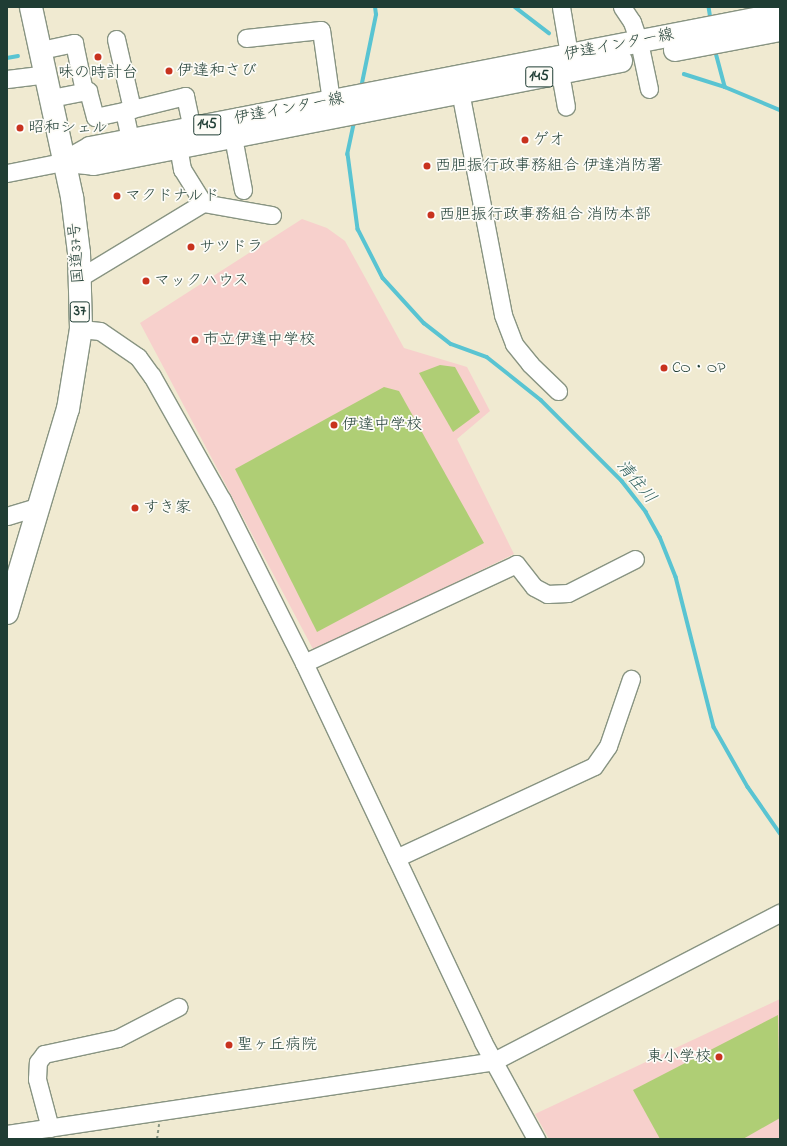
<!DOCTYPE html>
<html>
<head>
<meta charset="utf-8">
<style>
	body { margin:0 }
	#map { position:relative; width:787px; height:1146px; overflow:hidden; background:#f0ead1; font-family:"Indie Flower","Klee One",sans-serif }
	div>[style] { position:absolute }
	.built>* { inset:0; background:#f7d0cc }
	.green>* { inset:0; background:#afce75 }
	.stream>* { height:3.5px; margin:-1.75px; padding:0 1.75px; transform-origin:1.75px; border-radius:1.75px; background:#59c4d2 }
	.path>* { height:2px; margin-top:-1px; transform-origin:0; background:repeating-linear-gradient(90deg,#889482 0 3px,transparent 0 6px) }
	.roads { filter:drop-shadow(1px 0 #889482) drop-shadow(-1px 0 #889482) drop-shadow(0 1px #889482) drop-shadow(0 -1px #889482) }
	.minor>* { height:17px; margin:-8.5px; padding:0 8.5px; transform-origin:8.5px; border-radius:8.5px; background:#fff }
	.major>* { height:22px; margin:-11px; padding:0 11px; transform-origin:11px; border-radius:11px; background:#fff }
	.highway>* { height:22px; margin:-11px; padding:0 11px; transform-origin:11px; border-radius:11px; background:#fff }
	.dots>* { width:11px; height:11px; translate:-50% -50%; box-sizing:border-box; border:2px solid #fdfcf7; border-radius:50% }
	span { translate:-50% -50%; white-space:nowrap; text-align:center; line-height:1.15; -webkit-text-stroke:3.5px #fdfcf7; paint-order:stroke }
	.shield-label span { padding:1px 3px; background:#fdfcf7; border:1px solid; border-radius:3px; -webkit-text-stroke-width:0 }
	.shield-label { font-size:15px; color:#1f3d34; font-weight:700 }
	.street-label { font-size:16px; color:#1f3d34 }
	.poi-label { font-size:16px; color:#1f3d34 }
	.left { translate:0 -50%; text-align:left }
	.right { translate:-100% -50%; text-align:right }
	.water-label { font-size:17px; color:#2e5f5c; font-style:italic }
	.frame { position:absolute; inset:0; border:8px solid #1f3d34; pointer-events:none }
</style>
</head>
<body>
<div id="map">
	<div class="built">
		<div style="clip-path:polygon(302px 219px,327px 228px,345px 241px,404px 348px,467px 367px,490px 411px,457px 439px,514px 554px,314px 651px,140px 323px)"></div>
		<div style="clip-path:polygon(780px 999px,780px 1139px,549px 1139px,535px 1114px)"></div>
	</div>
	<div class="green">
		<div style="clip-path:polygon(440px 365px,455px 367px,480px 412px,453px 432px,419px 373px)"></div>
		<div style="clip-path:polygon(384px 387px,399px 391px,484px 543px,317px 632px,235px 469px)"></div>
		<div style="clip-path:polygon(778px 1015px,780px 1118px,743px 1139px,660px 1139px,633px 1090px)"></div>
	</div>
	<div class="stream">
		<div style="left:515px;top:7px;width:43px;rotate:37.4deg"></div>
		<div style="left:709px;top:7px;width:12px;rotate:81deg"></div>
		<div style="left:715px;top:49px;width:39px;rotate:75deg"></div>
		<div style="left:725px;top:87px;width:60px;rotate:22.7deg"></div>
		<div style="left:7px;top:58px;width:11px;rotate:-10deg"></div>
		<div style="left:684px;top:74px;width:43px;rotate:17.6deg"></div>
		<div style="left:361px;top:88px;width:75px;rotate:-78.4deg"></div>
		<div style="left:376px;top:15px;width:8px;rotate:-97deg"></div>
		<div style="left:355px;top:120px;width:35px;rotate:102deg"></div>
		<div style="left:348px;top:154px;width:76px;rotate:82.4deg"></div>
		<div style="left:358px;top:229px;width:55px;rotate:63deg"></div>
		<div style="left:383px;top:278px;width:61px;rotate:47.7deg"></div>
		<div style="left:424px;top:323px;width:34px;rotate:38deg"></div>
		<div style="left:451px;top:344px;width:38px;rotate:20deg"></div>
		<div style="left:487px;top:357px;width:69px;rotate:38.5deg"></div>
		<div style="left:541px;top:400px;width:115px;rotate:45deg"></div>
		<div style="left:622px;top:481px;width:39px;rotate:52deg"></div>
		<div style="left:646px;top:512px;width:29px;rotate:61deg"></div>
		<div style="left:660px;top:537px;width:43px;rotate:68.2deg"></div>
		<div style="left:676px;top:577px;width:155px;rotate:75.8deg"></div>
		<div style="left:714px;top:727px;width:69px;rotate:60.5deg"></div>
		<div style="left:748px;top:787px;width:56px;rotate:55.2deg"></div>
	</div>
	<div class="path">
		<div style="left:157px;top:1139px;width:15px;rotate:-82deg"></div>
	</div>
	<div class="roads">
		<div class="minor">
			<div style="left:561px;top:7px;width:60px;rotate:80.4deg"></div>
			<div style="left:622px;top:7px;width:18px;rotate:56deg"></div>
			<div style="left:632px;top:22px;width:21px;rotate:71deg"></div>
			<div style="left:639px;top:42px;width:48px;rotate:78deg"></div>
			<div style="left:246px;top:38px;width:75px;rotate:-6.1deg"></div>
			<div style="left:321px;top:30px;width:72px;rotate:82deg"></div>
			<div style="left:116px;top:39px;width:72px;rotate:77.1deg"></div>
			<div style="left:41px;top:50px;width:34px;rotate:-12deg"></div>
			<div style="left:74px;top:43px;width:49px;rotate:78.2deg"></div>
			<div style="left:560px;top:73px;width:34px;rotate:80deg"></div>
			<div style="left:7px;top:79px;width:39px;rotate:-7deg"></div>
			<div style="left:458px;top:81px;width:238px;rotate:79.1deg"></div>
			<div style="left:503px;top:315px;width:31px;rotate:69deg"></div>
			<div style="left:514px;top:344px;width:26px;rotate:51deg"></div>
			<div style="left:530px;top:364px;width:39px;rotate:44deg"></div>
			<div style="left:51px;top:98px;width:38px;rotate:-11deg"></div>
			<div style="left:88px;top:91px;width:27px;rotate:75deg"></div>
			<div style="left:95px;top:117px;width:30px;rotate:-12deg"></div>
			<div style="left:124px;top:111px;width:30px;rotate:78deg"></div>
			<div style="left:124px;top:111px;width:63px;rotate:-13.8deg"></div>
			<div style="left:185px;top:96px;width:33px;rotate:78deg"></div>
			<div style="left:176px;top:135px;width:35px;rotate:80deg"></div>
			<div style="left:182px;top:169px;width:40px;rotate:58deg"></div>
			<div style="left:203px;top:203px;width:70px;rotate:9.9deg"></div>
			<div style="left:233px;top:137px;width:54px;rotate:79.3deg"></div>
			<div style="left:7px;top:173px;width:61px;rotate:-11.3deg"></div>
			<div style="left:79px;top:278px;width:145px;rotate:-31.2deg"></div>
			<div style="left:81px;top:329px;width:19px;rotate:6deg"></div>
			<div style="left:100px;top:331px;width:46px;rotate:34.4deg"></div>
			<div style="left:138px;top:357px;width:24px;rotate:54deg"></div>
			<div style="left:152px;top:376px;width:142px;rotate:60.6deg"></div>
			<div style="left:222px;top:500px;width:182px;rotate:63.3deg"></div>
			<div style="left:304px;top:663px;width:419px;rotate:64.7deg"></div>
			<div style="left:483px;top:1042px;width:111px;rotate:61.3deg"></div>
			<div style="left:7px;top:516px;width:34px;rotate:-17deg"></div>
			<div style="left:304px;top:663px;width:234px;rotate:-25deg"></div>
			<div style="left:516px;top:564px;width:29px;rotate:52deg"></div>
			<div style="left:534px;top:587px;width:15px;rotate:28deg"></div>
			<div style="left:547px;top:594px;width:21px;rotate:-3deg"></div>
			<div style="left:568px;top:593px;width:75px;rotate:-26.9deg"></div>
			<div style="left:396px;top:858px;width:218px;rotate:-24.9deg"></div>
			<div style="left:594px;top:766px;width:24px;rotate:-55deg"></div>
			<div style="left:608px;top:746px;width:71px;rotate:-71.1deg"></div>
			<div style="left:50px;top:1128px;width:51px;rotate:-104.9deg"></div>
			<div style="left:37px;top:1079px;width:17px;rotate:-87deg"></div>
			<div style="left:38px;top:1062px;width:10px;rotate:-53deg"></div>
			<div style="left:44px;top:1054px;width:76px;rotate:-12.2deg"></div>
			<div style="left:118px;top:1038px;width:68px;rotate:-27.3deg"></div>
			<div style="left:7px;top:1134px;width:492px;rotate:-8.5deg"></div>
			<div style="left:494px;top:1061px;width:322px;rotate:-27.4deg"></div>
		</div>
		<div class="major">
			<div style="left:675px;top:50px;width:107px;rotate:-10.8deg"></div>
			<div style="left:67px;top:161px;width:26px;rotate:-29deg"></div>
			<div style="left:90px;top:148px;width:703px;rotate:-10.99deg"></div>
			<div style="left:67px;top:161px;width:27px;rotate:6deg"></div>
			<div style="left:94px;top:164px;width:537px;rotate:-11.06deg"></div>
		</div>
		<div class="highway">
			<div style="left:7px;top:613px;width:213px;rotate:-73.4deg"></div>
			<div style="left:68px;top:409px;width:81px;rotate:-80.8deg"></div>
			<div style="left:81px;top:329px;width:76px;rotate:-91.5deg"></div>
			<div style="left:79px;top:253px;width:56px;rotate:-97.1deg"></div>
			<div style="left:72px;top:197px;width:194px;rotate:-102.2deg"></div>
		</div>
	</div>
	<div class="dots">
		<div style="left:98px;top:57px;background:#c8321e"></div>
		<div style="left:169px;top:71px;background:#c8321e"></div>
		<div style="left:20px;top:128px;background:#c8321e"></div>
		<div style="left:525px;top:140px;background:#c8321e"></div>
		<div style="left:427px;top:166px;background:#c8321e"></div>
		<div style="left:117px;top:196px;background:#c8321e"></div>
		<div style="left:431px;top:215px;background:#c8321e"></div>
		<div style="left:191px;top:247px;background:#c8321e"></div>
		<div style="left:146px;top:281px;background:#c8321e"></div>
		<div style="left:195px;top:340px;background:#c8321e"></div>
		<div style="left:664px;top:368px;background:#c8321e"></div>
		<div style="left:334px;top:425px;background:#c8321e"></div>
		<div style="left:135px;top:508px;background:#c8321e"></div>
		<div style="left:229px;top:1045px;background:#c8321e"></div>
		<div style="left:719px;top:1057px;background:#c8321e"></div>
	</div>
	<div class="shield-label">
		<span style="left:539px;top:77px">145</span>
		<span style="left:207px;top:125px">145</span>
		<span style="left:80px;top:312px">37</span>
	</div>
	<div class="street-label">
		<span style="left:619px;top:45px;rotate:-11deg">伊達インター線</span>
		<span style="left:289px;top:109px;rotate:-11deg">伊達インター線</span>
		<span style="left:77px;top:253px;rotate:-94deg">国道37号</span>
	</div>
	<div class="poi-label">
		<span class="left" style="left:177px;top:71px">伊達和さび</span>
		<span style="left:98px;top:73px">味の時計台</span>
		<span class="left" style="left:28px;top:128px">昭和シェル</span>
		<span class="left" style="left:533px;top:140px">ゲオ</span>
		<span class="left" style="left:435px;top:166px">西胆振行政事務組合 伊達消防署</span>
		<span class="left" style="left:125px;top:196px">マクドナルド</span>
		<span class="left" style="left:439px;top:215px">西胆振行政事務組合 消防本部</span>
		<span class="left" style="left:199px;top:247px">サツドラ</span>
		<span class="left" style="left:154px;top:281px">マックハウス</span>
		<span class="left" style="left:203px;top:340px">市立伊達中学校</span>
		<span class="left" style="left:672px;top:368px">CO・OP</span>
		<span class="left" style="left:342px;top:425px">伊達中学校</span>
		<span class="left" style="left:143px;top:508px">すき家</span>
		<span class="left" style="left:237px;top:1045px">聖ヶ丘病院</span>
		<span class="right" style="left:711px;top:1057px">東小学校</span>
	</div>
	<div class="water-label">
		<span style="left:636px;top:482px;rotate:50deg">清住川</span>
	</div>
	<div class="frame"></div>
</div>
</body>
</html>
